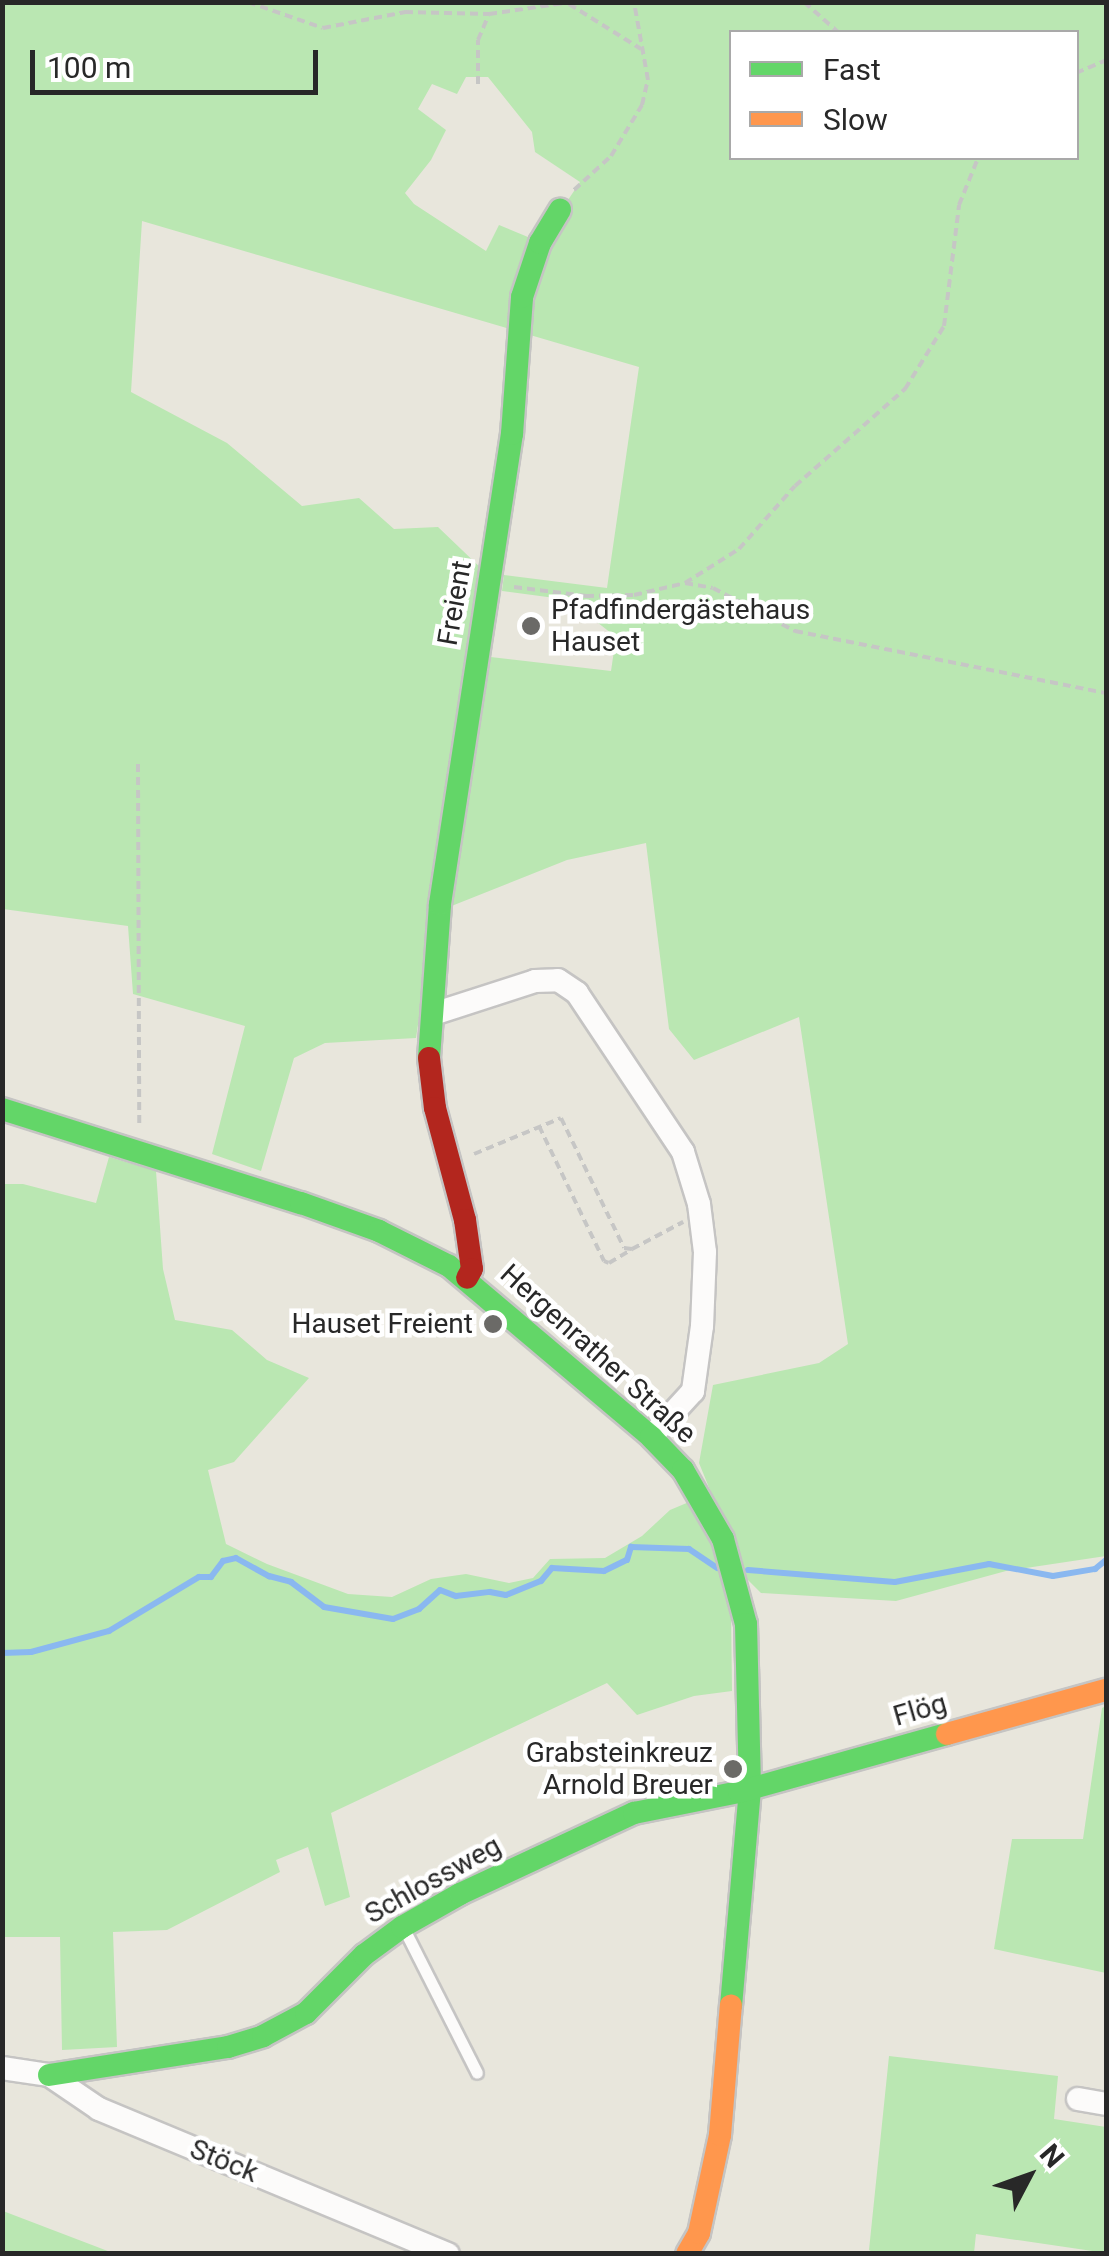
<!DOCTYPE html>
<html>
<head>
<meta charset="utf-8">
<style>
	body { margin:0 }
	#map { position:relative; width:1109px; height:2256px; overflow:hidden; background:#e8e6dc; font-family:Roboto,sans-serif }
	div>[style] { position:absolute }
	.green>* { inset:0; background:#bae7b2 }
	.stream>* { height:6px; margin:-3px; padding:0 3px; transform-origin:3px; border-radius:3px; background:#8ab8f0 }
	.path>* { height:4px; margin-top:-2px; transform-origin:0; background:repeating-linear-gradient(90deg,#c6c6c5 0 8px,transparent 0 13px) }
	.roads { filter:drop-shadow(2px 0 #c5c4c3) drop-shadow(-2px 0 #c5c4c3) drop-shadow(0 2px #c5c4c3) drop-shadow(0 -2px #c5c4c3) }
	.lane>* { height:11px; margin:-5.5px; padding:0 5.5px; transform-origin:5.5px; border-radius:5.5px; background:#fcfbfa }
	.street>* { height:22px; margin:-11px; padding:0 11px; transform-origin:11px; border-radius:11px; background:#fcfbfa }
	.fast>* { height:22px; margin:-11px; padding:0 11px; transform-origin:11px; border-radius:11px; background:#63d668 }
	.slow>* { height:22px; margin:-11px; padding:0 11px; transform-origin:11px; border-radius:11px; background:#ff974d }
	.jam>* { height:22px; margin:-11px; padding:0 11px; transform-origin:11px; border-radius:11px; background:#b3261e }
	.dots>* { width:28px; height:28px; translate:-50% -50%; box-sizing:border-box; border:5px solid #fff; border-radius:50% }
	span { translate:-50% -50%; white-space:nowrap; text-align:center; line-height:1.15; -webkit-text-stroke:9px #fff; paint-order:stroke }
	.street-label { font-size:28px; color:#282828 }
	.poi-label { font-size:28px; color:#282828 }
	.left { translate:0 -50%; text-align:left }
	.right { translate:-100% -50%; text-align:right }
	.frame { position:absolute; inset:0; border:5px solid #282828; pointer-events:none }
	.legend { position:absolute; left:729px; top:30px; width:350px; height:130px; box-sizing:border-box; background:#fff; border:2px solid #a9a9a9; margin:0; padding:12px 18px; list-style:none; font-size:30px; color:#282828 }
	.legend li { display:flex; align-items:center; gap:20px; height:50px }
	.legend b { width:50px; border:2px solid #a9a9a9 }
	.north { position:absolute; left:979px; top:2126px; width:100px; height:100px; -webkit-text-stroke:8px #fff; paint-order:stroke; rotate:49deg; font-size:28px; font-weight:700; line-height:40px; text-align:center; color:#282828 }
	.north::after { content:''; display:block; margin:auto; width:35px; height:45px; background:#282828; clip-path:polygon(50% 0,100% 100%,50% 72%,0 100%) }
	.scale { position:absolute; left:30px; top:50px; width:288px; height:45px; box-sizing:border-box; border:5px solid #282828; border-top:0; padding-left:12px; font-size:30px; line-height:35px; white-space:nowrap; color:#282828; -webkit-text-stroke:8px #fff; paint-order:stroke }
</style>
</head>
<body>
<div id="map">
	<div class="green">
		<div style="clip-path:polygon(evenodd,3px 3px,1106px 3px,1106px 1556px,1006px 1571px,896px 1601px,761px 1593px,746px 1578px,699px 1463px,713px 1385px,819px 1363px,848px 1344px,799px 1017px,694px 1060px,669px 1029px,646px 843px,567px 860px,449px 907px,482px 656px,611px 671px,616px 637px,588px 615px,585px 602px,502px 591px,504px 575px,607px 588px,639px 367px,142px 221px,131px 392px,227px 443px,302px 506px,359px 498px,394px 529px,438px 527px,485px 572px,416px 1038px,325px 1043px,294px 1058px,261px 1171px,212px 1154px,245px 1026px,133px 994px,128px 926px,3px 909px,3px 3px,732px 32px,1076px 32px,1076px 158px,732px 158px,732px 32px,3px 3px,466px 77px,488px 77px,532px 132px,535px 152px,580px 182px,540px 242px,499px 225px,486px 251px,414px 204px,405px 193px,431px 160px,446px 130px,418px 109px,432px 84px,457px 94px,466px 77px)"></div>
		<div style="clip-path:polygon(109px 1157px,156px 1171px,163px 1269px,175px 1320px,232px 1330px,267px 1360px,309px 1378px,234px 1462px,208px 1470px,226px 1544px,267px 1564px,348px 1594px,392px 1597px,431px 1579px,466px 1574px,509px 1583px,533px 1578px,550px 1559px,605px 1558px,642px 1536px,670px 1510px,689px 1502px,710px 1537px,731px 1610px,732px 1691px,694px 1696px,637px 1715px,607px 1683px,331px 1813px,350px 1897px,325px 1906px,308px 1847px,276px 1860px,280px 1872px,167px 1930px,113px 1932px,117px 2047px,62px 2050px,60px 1937px,3px 1937px,3px 1184px,23px 1184px,96px 1203px)"></div>
		<div style="clip-path:polygon(1106px 1706px,1106px 1973px,994px 1949px,1012px 1839px,1083px 1839px,1102px 1708px)"></div>
		<div style="clip-path:polygon(889px 2056px,1058px 2076px,1054px 2119px,1106px 2127px,1106px 2253px,976px 2234px,974px 2253px,876px 2254px,869px 2250px)"></div>
		<div style="clip-path:polygon(2px 2211px,3px 2211px,113px 2253px,3px 2253px)"></div>
	</div>
	<div class="stream">
		<div style="left:748px;top:1570px;width:147px;rotate:4.7deg"></div>
		<div style="left:895px;top:1582px;width:96px;rotate:-10.8deg"></div>
		<div style="left:989px;top:1564px;width:65px;rotate:10.6deg"></div>
		<div style="left:1053px;top:1576px;width:43px;rotate:-9.5deg"></div>
		<div style="left:1095px;top:1569px;width:14px;rotate:-39deg"></div>
		<div style="left:2px;top:1653px;width:29px;rotate:-2deg"></div>
		<div style="left:31px;top:1652px;width:81px;rotate:-15.1deg"></div>
		<div style="left:109px;top:1631px;width:105px;rotate:-31deg"></div>
		<div style="left:199px;top:1577px;width:12px"></div>
		<div style="left:211px;top:1577px;width:20px;rotate:-53deg"></div>
		<div style="left:223px;top:1561px;width:13px;rotate:-13deg"></div>
		<div style="left:236px;top:1558px;width:38px;rotate:29deg"></div>
		<div style="left:269px;top:1576px;width:23px;rotate:15deg"></div>
		<div style="left:291px;top:1582px;width:41px;rotate:37.1deg"></div>
		<div style="left:324px;top:1607px;width:70px;rotate:9.9deg"></div>
		<div style="left:393px;top:1619px;width:28px;rotate:-21deg"></div>
		<div style="left:419px;top:1609px;width:28px;rotate:-42deg"></div>
		<div style="left:440px;top:1590px;width:17px;rotate:21deg"></div>
		<div style="left:456px;top:1596px;width:34px;rotate:-7deg"></div>
		<div style="left:490px;top:1592px;width:16px;rotate:11deg"></div>
		<div style="left:506px;top:1595px;width:38px;rotate:-22deg"></div>
		<div style="left:541px;top:1581px;width:17px;rotate:-50deg"></div>
		<div style="left:552px;top:1568px;width:52px;rotate:3.3deg"></div>
		<div style="left:604px;top:1571px;width:25px;rotate:-26deg"></div>
		<div style="left:627px;top:1560px;width:14px;rotate:-73deg"></div>
		<div style="left:631px;top:1547px;width:58px;rotate:2deg"></div>
		<div style="left:689px;top:1549px;width:34px;rotate:34deg"></div>
	</div>
	<div class="path">
		<div style="left:248px;top:2px;width:79px;rotate:19.1deg"></div>
		<div style="left:323px;top:28px;width:84px;rotate:-11deg"></div>
		<div style="left:405px;top:12px;width:84px;rotate:1.4deg"></div>
		<div style="left:489px;top:14px;width:83px;rotate:-8.3deg"></div>
		<div style="left:804px;top:2px;width:45px;rotate:41.4deg"></div>
		<div style="left:569px;top:4px;width:85px;rotate:32deg"></div>
		<div style="left:1076px;top:73px;width:33px;rotate:-23deg"></div>
		<div style="left:478px;top:84px;width:44px;rotate:-90deg"></div>
		<div style="left:478px;top:40px;width:26px;rotate:-67deg"></div>
		<div style="left:574px;top:190px;width:50px;rotate:-42.6deg"></div>
		<div style="left:611px;top:156px;width:60px;rotate:-58.7deg"></div>
		<div style="left:642px;top:105px;width:26px;rotate:-77deg"></div>
		<div style="left:648px;top:80px;width:79px;rotate:-100.2deg"></div>
		<div style="left:685px;top:583px;width:64px;rotate:-32.2deg"></div>
		<div style="left:739px;top:549px;width:84px;rotate:-48.4deg"></div>
		<div style="left:795px;top:486px;width:147px;rotate:-41.4deg"></div>
		<div style="left:905px;top:389px;width:74px;rotate:-58.2deg"></div>
		<div style="left:944px;top:326px;width:122px;rotate:-82.9deg"></div>
		<div style="left:959px;top:205px;width:51px;rotate:-68deg"></div>
		<div style="left:514px;top:587px;width:73px;rotate:7.1deg"></div>
		<div style="left:586px;top:596px;width:48px;rotate:-1.2deg"></div>
		<div style="left:634px;top:595px;width:52px;rotate:-13.2deg"></div>
		<div style="left:685px;top:583px;width:28px;rotate:10deg"></div>
		<div style="left:713px;top:588px;width:93px;rotate:27.7deg"></div>
		<div style="left:795px;top:631px;width:317px;rotate:11.3deg"></div>
		<div style="left:138px;top:764px;width:360px;rotate:89.8deg"></div>
		<div style="left:539px;top:1126px;width:150px;rotate:64.3deg"></div>
		<div style="left:604px;top:1261px;width:5px;rotate:22deg"></div>
		<div style="left:609px;top:1263px;width:27px;rotate:-31deg"></div>
		<div style="left:474px;top:1154px;width:94px;rotate:-22.5deg"></div>
		<div style="left:561px;top:1118px;width:144px;rotate:64.1deg"></div>
		<div style="left:624px;top:1248px;width:8px;rotate:7deg"></div>
		<div style="left:632px;top:1249px;width:58px;rotate:-27.9deg"></div>
	</div>
	<div class="roads">
		<div class="lane">
			<div style="left:404px;top:1929px;width:161px;rotate:63.1deg"></div>
		</div>
		<div class="street">
			<div style="left:433px;top:1014px;width:107px;rotate:-17.9deg"></div>
			<div style="left:535px;top:981px;width:23px;rotate:-2deg"></div>
			<div style="left:558px;top:980px;width:23px;rotate:34deg"></div>
			<div style="left:577px;top:993px;width:191px;rotate:56.3deg"></div>
			<div style="left:683px;top:1152px;width:54px;rotate:72.9deg"></div>
			<div style="left:699px;top:1204px;width:48px;rotate:82.9deg"></div>
			<div style="left:705px;top:1252px;width:74px;rotate:92.3deg"></div>
			<div style="left:702px;top:1326px;width:66px;rotate:97.9deg"></div>
			<div style="left:693px;top:1391px;width:62px;rotate:132.4deg"></div>
			<div style="left:2px;top:2068px;width:48px;rotate:8.5deg"></div>
			<div style="left:49px;top:2075px;width:60px;rotate:34.2deg"></div>
			<div style="left:99px;top:2109px;width:378px;rotate:22.6deg"></div>
			<div style="left:1078px;top:2099px;width:28px;rotate:10deg"></div>
		</div>
		<div class="fast">
			<div style="left:429px;top:1058px;width:154px;rotate:-85.9deg"></div>
			<div style="left:440px;top:904px;width:475px;rotate:-81.3deg"></div>
			<div style="left:512px;top:434px;width:137px;rotate:-85.8deg"></div>
			<div style="left:522px;top:297px;width:57px;rotate:-71.6deg"></div>
			<div style="left:540px;top:243px;width:39px;rotate:-59deg"></div>
			<div style="left:2px;top:1109px;width:313px;rotate:17.5deg"></div>
			<div style="left:301px;top:1203px;width:83px;rotate:19.7deg"></div>
			<div style="left:379px;top:1231px;width:78px;rotate:26.6deg"></div>
			<div style="left:449px;top:1266px;width:265px;rotate:40.2deg"></div>
			<div style="left:651px;top:1437px;width:46px;rotate:45.9deg"></div>
			<div style="left:683px;top:1470px;width:80px;rotate:59.9deg"></div>
			<div style="left:723px;top:1539px;width:88px;rotate:74.9deg"></div>
			<div style="left:746px;top:1624px;width:165px;rotate:88.6deg"></div>
			<div style="left:750px;top:1789px;width:217px;rotate:95deg"></div>
			<div style="left:49px;top:2075px;width:181px;rotate:-8.9deg"></div>
			<div style="left:228px;top:2047px;width:37px;rotate:-17deg"></div>
			<div style="left:263px;top:2036px;width:49px;rotate:-28.1deg"></div>
			<div style="left:306px;top:2013px;width:82px;rotate:-45deg"></div>
			<div style="left:364px;top:1955px;width:47px;rotate:-36.4deg"></div>
			<div style="left:402px;top:1927px;width:67px;rotate:-29.6deg"></div>
			<div style="left:460px;top:1894px;width:192px;rotate:-25deg"></div>
			<div style="left:634px;top:1813px;width:107px;rotate:-11.3deg"></div>
			<div style="left:739px;top:1792px;width:216px;rotate:-15.6deg"></div>
		</div>
		<div class="slow">
			<div style="left:947px;top:1734px;width:165px;rotate:-15.5deg"></div>
			<div style="left:687px;top:2254px;width:24px;rotate:-60deg"></div>
			<div style="left:699px;top:2233px;width:100px;rotate:-77.9deg"></div>
			<div style="left:720px;top:2135px;width:130px;rotate:-85.2deg"></div>
		</div>
		<div class="jam">
			<div style="left:429px;top:1058px;width:50px;rotate:83.2deg"></div>
			<div style="left:435px;top:1108px;width:116px;rotate:75deg"></div>
			<div style="left:465px;top:1220px;width:49px;rotate:81.9deg"></div>
			<div style="left:472px;top:1269px;width:10px;rotate:119deg"></div>
		</div>
	</div>
	<div class="dots">
		<div style="left:531px;top:626px;background:#6b6a67"></div>
		<div style="left:493px;top:1324px;background:#6b6a67"></div>
		<div style="left:733px;top:1769px;background:#6b6a67"></div>
	</div>
	<div class="street-label">
		<span style="left:455px;top:603px;rotate:-80deg">Freient</span>
		<span style="left:598px;top:1354px;rotate:42deg">Hergenrather Straße</span>
		<span style="left:920px;top:1710px;rotate:-16deg">Flög</span>
		<span style="left:433px;top:1880px;rotate:-29deg">Schlossweg</span>
		<span style="left:224px;top:2161px;rotate:22deg">Stöck</span>
	</div>
	<div class="poi-label">
		<span class="left" style="left:551px;top:626px">Pfadfindergästehaus<br>Hauset</span>
		<span class="right" style="left:473px;top:1324px">Hauset Freient</span>
		<span class="right" style="left:713px;top:1769px">Grabsteinkreuz<br>Arnold Breuer</span>
	</div>
	<div class="frame"></div>
	<ul class="legend">
	<li><b style="height:12px;background:#63d668"></b>Fast</li>
	<li><b style="height:12px;background:#ff974d"></b>Slow</li>
	</ul>
	<div class="north">N</div>
	<div class="scale">100 m</div>
</div>
</body>
</html>
